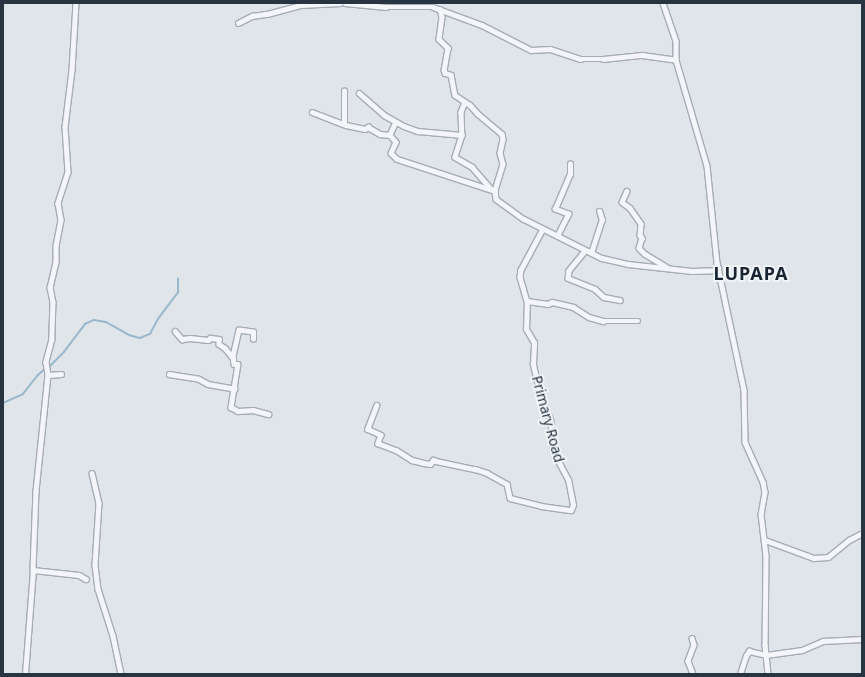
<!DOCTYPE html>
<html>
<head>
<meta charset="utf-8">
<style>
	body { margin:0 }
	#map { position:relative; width:865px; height:677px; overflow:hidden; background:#e0e5ea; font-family:"Noto Sans",sans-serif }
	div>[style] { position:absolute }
	.stream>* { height:1.5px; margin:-0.75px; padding:0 0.75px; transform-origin:0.75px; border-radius:0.75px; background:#99b8cc }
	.roads { filter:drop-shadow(1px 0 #a5acb4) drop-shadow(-1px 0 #a5acb4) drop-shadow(0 1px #a5acb4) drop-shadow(0 -1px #a5acb4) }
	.street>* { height:4.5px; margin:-2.25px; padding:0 2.25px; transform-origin:2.25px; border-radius:2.25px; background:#f3f5f8 }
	span { translate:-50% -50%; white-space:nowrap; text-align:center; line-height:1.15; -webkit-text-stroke:4px #eff4f7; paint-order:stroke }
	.street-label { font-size:14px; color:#283442 }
	.district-label { font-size:18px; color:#1a2533; font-weight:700; letter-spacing:1px }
	.frame { position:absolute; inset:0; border:4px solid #283442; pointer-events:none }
</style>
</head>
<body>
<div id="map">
	<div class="stream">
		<div style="left:49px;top:367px;width:21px;rotate:-45deg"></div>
		<div style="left:64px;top:352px;width:35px;rotate:-53deg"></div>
		<div style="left:85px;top:324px;width:10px;rotate:-24deg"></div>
		<div style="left:94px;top:320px;width:12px;rotate:9deg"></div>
		<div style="left:106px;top:322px;width:26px;rotate:29deg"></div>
		<div style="left:129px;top:335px;width:11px;rotate:15deg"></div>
		<div style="left:140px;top:338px;width:11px;rotate:-22deg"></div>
		<div style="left:150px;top:334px;width:17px;rotate:-62deg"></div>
		<div style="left:158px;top:319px;width:34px;rotate:-53deg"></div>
		<div style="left:178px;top:292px;width:13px;rotate:-90deg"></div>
		<div style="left:3px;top:403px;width:22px;rotate:-24deg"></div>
		<div style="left:23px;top:394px;width:24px;rotate:-52deg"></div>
		<div style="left:38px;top:375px;width:9px;rotate:-41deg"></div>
	</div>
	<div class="roads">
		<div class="street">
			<div style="left:76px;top:3px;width:67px;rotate:93.4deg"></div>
			<div style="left:72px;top:70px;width:57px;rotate:97deg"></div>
			<div style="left:65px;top:127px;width:45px;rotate:86.2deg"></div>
			<div style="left:68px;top:172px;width:33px;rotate:108deg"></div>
			<div style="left:58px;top:203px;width:17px;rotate:80deg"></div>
			<div style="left:61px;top:220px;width:25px;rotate:101deg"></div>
			<div style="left:56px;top:245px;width:17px;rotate:90deg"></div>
			<div style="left:56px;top:262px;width:26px;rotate:103deg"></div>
			<div style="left:50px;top:287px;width:15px;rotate:79deg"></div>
			<div style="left:53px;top:302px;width:37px;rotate:92deg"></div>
			<div style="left:52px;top:339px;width:24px;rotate:105deg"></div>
			<div style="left:46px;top:362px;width:13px;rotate:81deg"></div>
			<div style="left:48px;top:375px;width:117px;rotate:95.9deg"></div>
			<div style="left:36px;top:491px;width:79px;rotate:92.2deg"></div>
			<div style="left:33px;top:570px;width:46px;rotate:6.2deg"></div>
			<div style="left:79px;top:575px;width:8px;rotate:30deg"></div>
			<div style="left:345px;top:3px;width:41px;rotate:5.6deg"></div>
			<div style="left:386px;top:7px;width:47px"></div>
			<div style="left:433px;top:7px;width:52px;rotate:20.2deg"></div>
			<div style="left:482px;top:25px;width:55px;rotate:27deg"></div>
			<div style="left:531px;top:50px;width:19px;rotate:-3deg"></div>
			<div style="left:550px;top:49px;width:32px;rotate:18deg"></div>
			<div style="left:580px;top:59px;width:23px"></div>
			<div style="left:603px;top:59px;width:39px;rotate:-6deg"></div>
			<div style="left:642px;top:55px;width:34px;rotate:8deg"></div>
			<div style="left:663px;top:3px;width:40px;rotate:71.1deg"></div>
			<div style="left:676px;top:41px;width:19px;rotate:90deg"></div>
			<div style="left:676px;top:60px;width:110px;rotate:73.7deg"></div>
			<div style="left:707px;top:166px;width:98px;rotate:84.1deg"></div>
			<div style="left:717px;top:263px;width:130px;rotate:78deg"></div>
			<div style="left:744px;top:390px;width:52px;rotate:88.9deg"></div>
			<div style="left:745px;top:442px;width:44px;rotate:65.8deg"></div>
			<div style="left:763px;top:482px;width:10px;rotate:79deg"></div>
			<div style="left:765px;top:492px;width:22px;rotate:100deg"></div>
			<div style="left:761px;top:514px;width:42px;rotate:83.2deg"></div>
			<div style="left:766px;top:556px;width:89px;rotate:90.6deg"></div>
			<div style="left:765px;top:645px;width:29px;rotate:84deg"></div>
			<div style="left:440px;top:9px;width:8px;rotate:76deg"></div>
			<div style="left:442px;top:17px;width:22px;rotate:98deg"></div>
			<div style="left:439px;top:39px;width:13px;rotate:45deg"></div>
			<div style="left:448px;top:48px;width:22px;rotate:100deg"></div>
			<div style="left:444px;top:70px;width:3px;rotate:72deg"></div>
			<div style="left:445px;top:73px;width:6px;rotate:18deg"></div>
			<div style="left:451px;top:75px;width:20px;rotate:79deg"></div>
			<div style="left:455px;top:95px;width:18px;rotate:34deg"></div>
			<div style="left:470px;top:105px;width:12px;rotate:48deg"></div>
			<div style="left:478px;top:114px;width:31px;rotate:40deg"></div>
			<div style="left:502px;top:134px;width:5px;rotate:79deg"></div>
			<div style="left:503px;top:139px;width:14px;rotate:102deg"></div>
			<div style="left:500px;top:153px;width:11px;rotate:75deg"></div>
			<div style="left:503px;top:164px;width:28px;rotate:107deg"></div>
			<div style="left:495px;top:191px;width:8px;rotate:83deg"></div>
			<div style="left:496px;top:199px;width:34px;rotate:36deg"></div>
			<div style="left:524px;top:219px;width:87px;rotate:26.6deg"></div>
			<div style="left:602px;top:258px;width:27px;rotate:13deg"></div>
			<div style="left:628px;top:264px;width:64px;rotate:6.2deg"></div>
			<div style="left:692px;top:271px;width:24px;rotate:-2deg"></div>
			<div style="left:716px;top:270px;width:3px;rotate:-45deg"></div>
			<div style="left:238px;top:23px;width:16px;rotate:-27deg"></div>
			<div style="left:252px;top:16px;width:15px;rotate:-8deg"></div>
			<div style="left:267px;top:14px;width:35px;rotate:-15deg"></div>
			<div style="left:301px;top:5px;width:39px;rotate:-3deg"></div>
			<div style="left:359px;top:93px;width:33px;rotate:41deg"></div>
			<div style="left:384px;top:115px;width:23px;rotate:29deg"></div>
			<div style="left:404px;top:126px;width:15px;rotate:20deg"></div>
			<div style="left:418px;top:131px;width:44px;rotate:5.2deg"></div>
			<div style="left:465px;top:102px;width:11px;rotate:112deg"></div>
			<div style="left:461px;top:112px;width:23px;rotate:88deg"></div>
			<div style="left:462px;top:135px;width:23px;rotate:108deg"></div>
			<div style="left:455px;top:157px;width:20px;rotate:30deg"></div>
			<div style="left:472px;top:167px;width:28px;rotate:49deg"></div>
			<div style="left:312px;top:112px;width:36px;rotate:21deg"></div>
			<div style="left:346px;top:125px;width:19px;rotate:12deg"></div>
			<div style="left:365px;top:129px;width:4px;rotate:-34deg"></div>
			<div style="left:368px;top:127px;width:14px;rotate:30deg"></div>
			<div style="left:380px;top:134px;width:10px;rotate:6deg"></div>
			<div style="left:396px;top:122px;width:14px;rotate:115deg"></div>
			<div style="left:390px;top:135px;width:9px;rotate:49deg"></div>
			<div style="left:396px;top:142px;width:12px;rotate:114deg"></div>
			<div style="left:391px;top:153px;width:8px;rotate:45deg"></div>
			<div style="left:397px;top:159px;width:103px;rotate:18.1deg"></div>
			<div style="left:344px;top:123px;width:32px;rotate:-90deg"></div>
			<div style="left:627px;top:191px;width:12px;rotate:114deg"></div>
			<div style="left:622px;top:202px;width:10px;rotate:37deg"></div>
			<div style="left:630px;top:208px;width:19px;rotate:55deg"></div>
			<div style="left:641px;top:224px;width:11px;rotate:95deg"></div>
			<div style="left:640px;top:235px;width:4px;rotate:56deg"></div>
			<div style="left:642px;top:238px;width:10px;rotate:107deg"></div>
			<div style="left:639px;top:248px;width:8px;rotate:45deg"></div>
			<div style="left:645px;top:254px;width:26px;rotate:31deg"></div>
			<div style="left:543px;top:229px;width:47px;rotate:118.2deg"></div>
			<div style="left:521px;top:270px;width:7px;rotate:98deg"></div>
			<div style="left:520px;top:277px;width:25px;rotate:74deg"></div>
			<div style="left:527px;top:301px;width:21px;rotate:8deg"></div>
			<div style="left:548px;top:304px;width:4px;rotate:-27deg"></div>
			<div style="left:552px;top:302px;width:22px;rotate:13deg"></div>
			<div style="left:573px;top:307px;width:19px;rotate:32deg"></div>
			<div style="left:589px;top:317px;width:15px;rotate:16deg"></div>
			<div style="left:603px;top:321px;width:35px"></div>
			<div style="left:557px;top:236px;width:25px;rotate:-63deg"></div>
			<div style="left:568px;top:214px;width:14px;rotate:-159deg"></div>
			<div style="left:555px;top:209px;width:38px;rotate:-67deg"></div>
			<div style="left:570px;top:174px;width:10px;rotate:-90deg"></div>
			<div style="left:585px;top:251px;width:26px;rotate:129deg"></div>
			<div style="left:569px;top:271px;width:7px;rotate:98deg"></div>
			<div style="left:568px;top:278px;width:29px;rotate:22deg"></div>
			<div style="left:595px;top:289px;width:12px;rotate:42deg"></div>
			<div style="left:604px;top:297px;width:16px;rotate:11deg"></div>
			<div style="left:591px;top:253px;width:35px;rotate:-72deg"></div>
			<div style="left:602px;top:220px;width:9px;rotate:-108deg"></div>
			<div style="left:175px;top:331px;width:11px;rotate:49deg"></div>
			<div style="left:182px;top:339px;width:8px;rotate:-7deg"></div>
			<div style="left:190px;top:338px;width:18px;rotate:6deg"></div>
			<div style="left:208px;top:340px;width:3px;rotate:-45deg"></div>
			<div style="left:210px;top:338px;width:9px;rotate:6deg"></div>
			<div style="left:219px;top:339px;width:5px;rotate:90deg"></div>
			<div style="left:219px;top:344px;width:7px;rotate:34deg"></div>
			<div style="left:225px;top:348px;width:13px;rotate:51deg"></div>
			<div style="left:253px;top:339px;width:7px;rotate:-90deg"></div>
			<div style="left:253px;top:332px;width:14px;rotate:-172deg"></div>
			<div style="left:239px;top:330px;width:26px;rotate:103deg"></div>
			<div style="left:233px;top:355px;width:9px;rotate:84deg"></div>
			<div style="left:234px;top:364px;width:4px"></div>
			<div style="left:238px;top:364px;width:44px;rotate:99.2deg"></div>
			<div style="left:231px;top:407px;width:8px;rotate:30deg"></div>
			<div style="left:238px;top:411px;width:15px;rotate:-4deg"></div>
			<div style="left:253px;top:410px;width:16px;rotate:15deg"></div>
			<div style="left:169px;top:374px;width:30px;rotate:9deg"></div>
			<div style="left:199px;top:379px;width:10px;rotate:29deg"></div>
			<div style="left:208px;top:384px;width:27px;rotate:10deg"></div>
			<div style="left:48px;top:375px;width:13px;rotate:-4deg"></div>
			<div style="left:377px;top:405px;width:26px;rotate:111deg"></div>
			<div style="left:368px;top:429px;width:14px;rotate:25deg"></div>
			<div style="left:381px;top:435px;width:9px;rotate:111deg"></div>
			<div style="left:378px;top:443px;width:2px;rotate:27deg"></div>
			<div style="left:380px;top:444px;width:17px;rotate:21deg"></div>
			<div style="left:396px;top:450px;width:19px;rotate:32deg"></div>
			<div style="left:412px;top:460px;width:12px;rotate:14deg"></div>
			<div style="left:424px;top:463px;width:6px;rotate:9deg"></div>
			<div style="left:430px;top:464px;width:5px;rotate:-53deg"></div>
			<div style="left:433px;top:460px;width:3px;rotate:18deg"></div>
			<div style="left:436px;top:461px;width:40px;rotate:12deg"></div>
			<div style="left:475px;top:469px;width:13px;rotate:18deg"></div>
			<div style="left:487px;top:473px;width:23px;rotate:29deg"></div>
			<div style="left:507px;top:484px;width:14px;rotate:78deg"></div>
			<div style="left:510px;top:498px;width:32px;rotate:14deg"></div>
			<div style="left:541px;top:506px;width:30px;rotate:8deg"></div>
			<div style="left:571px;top:510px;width:5px;rotate:-68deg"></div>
			<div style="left:573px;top:505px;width:25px;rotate:-101deg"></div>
			<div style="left:568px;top:480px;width:32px;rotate:-118deg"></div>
			<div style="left:553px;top:452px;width:32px;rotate:-95deg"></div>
			<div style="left:550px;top:420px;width:27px;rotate:-112deg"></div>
			<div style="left:540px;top:395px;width:32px;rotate:-103deg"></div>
			<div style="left:533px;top:364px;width:21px;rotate:-87deg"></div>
			<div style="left:534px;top:343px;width:16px;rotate:-120deg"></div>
			<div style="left:526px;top:329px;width:28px;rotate:-88deg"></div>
			<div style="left:92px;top:473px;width:31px;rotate:77deg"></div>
			<div style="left:99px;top:503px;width:62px;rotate:93.7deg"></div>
			<div style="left:95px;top:565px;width:24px;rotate:83deg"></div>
			<div style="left:98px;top:589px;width:49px;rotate:72.3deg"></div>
			<div style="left:113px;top:636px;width:39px;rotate:78deg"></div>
			<div style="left:765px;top:540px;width:52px;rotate:20.2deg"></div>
			<div style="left:814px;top:558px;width:14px;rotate:-4deg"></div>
			<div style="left:828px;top:557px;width:27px;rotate:-39deg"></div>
			<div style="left:849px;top:540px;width:13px;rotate:-27deg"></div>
			<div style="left:692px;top:638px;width:7px;rotate:74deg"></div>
			<div style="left:694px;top:645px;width:17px;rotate:111deg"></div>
			<div style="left:688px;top:661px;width:14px;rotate:69deg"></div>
			<div style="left:25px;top:674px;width:104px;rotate:-85.6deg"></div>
			<div style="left:740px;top:674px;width:19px;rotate:-72deg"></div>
			<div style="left:746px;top:656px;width:6px;rotate:-59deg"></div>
			<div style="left:749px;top:651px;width:17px;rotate:13deg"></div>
			<div style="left:766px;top:655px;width:36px;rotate:-8deg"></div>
			<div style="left:802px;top:650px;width:23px;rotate:-23deg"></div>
			<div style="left:823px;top:641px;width:39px;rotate:-3deg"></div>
		</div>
	</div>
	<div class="street-label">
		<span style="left:548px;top:419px;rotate:75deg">Primary Road</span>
	</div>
	<div class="district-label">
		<span style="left:751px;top:273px">LUPAPA</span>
	</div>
	<div class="frame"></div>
</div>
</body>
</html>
